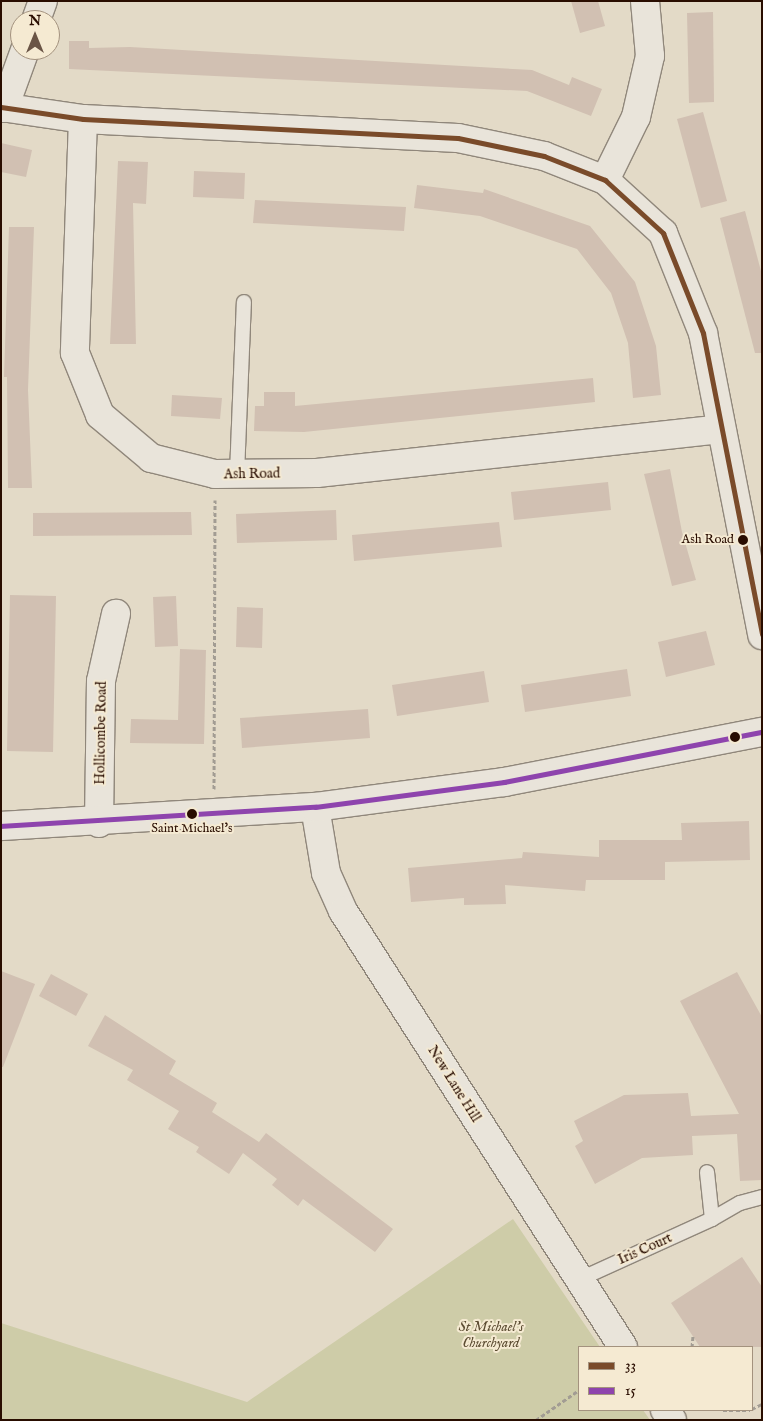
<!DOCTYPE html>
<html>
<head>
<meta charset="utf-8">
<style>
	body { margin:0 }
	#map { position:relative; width:763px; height:1421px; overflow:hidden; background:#e3dac7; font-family:"IM FELL English",serif }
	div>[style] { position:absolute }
	.green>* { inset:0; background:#cecca8 }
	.building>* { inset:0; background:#d1c0b2 }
	.path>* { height:3px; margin-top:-1.5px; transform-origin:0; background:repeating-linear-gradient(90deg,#a29c93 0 4px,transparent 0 6.5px) }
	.roads { filter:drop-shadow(1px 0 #90877b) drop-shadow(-1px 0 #90877b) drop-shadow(0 1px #90877b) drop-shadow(0 -1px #90877b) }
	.lane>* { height:14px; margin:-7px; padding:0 7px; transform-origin:7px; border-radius:7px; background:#e9e4da }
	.street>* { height:28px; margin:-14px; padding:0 14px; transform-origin:14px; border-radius:14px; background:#e9e4da }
	.secondary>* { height:28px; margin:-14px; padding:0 14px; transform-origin:14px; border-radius:14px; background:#e9e4da }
	.bus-1>* { height:5px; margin:-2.5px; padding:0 2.5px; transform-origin:2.5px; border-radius:2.5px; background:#7a4b2a }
	.bus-2>* { height:5px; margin:-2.5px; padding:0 2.5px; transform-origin:2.5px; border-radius:2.5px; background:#8e44ad }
	.dots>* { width:14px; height:14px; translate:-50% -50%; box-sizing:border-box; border:2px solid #f5ead2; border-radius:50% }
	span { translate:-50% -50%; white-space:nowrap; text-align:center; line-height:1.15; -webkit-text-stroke:4px #f5ead2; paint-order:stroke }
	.bus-label { font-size:13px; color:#290d00 }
	.right { translate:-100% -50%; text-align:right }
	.street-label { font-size:14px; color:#290d00 }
	.park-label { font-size:14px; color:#5c4c32; font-style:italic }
	.frame { position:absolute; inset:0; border:2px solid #290d00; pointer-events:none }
	.legend { position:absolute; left:578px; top:1346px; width:175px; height:65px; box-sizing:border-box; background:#f5ead2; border:1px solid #a3927e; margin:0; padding:6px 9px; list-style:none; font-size:15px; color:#290d00 }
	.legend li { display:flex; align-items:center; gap:10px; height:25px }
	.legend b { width:25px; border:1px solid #a3927e }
	.north { position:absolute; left:10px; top:10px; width:50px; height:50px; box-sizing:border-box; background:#f5ead2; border:1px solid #a3927e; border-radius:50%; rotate:0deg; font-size:14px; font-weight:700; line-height:20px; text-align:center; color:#290d00 }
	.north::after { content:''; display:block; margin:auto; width:18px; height:22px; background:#6a5546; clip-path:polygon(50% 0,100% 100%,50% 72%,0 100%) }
</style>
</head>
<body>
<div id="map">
	<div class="green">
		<div style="clip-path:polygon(513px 1219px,600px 1347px,579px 1347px,579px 1410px,643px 1410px,650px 1420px,1px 1420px,1px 1323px,247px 1402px)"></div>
	</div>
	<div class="building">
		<div style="clip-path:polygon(571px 1px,598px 1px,605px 26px,580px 33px)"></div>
		<div style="clip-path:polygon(713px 12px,714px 102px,689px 103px,687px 13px)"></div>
		<div style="clip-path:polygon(69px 41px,89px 41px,89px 48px,130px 47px,532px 70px,569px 85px,572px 77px,602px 89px,591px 116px,527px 91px,69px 69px)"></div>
		<div style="clip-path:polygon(703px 112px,727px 201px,701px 208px,677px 119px)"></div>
		<div style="clip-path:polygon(1px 143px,32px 150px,26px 177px,1px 172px)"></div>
		<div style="clip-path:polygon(118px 161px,148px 162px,146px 204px,133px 203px,136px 344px,110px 344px)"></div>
		<div style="clip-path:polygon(194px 171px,245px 173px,244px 199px,193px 197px)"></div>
		<div style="clip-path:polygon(417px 185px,483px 193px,484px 189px,590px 226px,635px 282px,656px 346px,661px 395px,633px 398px,628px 343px,611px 293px,577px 249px,480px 216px,414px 208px)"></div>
		<div style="clip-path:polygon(255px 200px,406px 207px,404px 231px,253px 223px)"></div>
		<div style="clip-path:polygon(745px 211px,762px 275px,762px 353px,755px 353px,720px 218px)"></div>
		<div style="clip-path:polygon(9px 227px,34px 227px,28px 390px,32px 488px,8px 488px,7px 377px,4px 377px)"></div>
		<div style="clip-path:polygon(593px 378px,595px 402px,304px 432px,254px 431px,255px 406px,264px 406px,264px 392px,295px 392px,295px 406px)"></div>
		<div style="clip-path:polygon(172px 395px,222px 398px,220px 419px,171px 416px)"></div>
		<div style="clip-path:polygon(670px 469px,682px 532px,696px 580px,672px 586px,644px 474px)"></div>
		<div style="clip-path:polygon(608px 482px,611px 510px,514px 520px,511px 492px)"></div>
		<div style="clip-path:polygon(336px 510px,337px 540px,237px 543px,236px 514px)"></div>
		<div style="clip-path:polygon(191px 512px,192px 535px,33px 536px,33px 513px)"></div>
		<div style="clip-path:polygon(499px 522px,502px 547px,354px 561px,352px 535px)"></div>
		<div style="clip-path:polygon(10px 595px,56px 596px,53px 752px,7px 751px)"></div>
		<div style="clip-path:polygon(176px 596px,178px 646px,155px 647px,153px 597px)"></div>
		<div style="clip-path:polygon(237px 607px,263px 608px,262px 648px,236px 647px)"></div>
		<div style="clip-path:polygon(706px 631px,715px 665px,666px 677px,658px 642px)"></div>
		<div style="clip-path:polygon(180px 649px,206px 650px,204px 744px,130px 743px,131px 719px,178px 720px)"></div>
		<div style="clip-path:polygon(627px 669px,631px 696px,525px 712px,521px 685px)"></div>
		<div style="clip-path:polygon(484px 671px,489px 702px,397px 716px,392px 685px)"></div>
		<div style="clip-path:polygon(368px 709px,370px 738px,242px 748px,240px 718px)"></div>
		<div style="clip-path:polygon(749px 821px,750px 860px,665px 862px,665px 880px,586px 880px,585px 891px,505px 885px,506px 904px,464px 905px,464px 898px,411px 902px,408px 868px,522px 858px,523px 852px,599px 857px,599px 840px,682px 840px,681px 823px)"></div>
		<div style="clip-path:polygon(1px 971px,35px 984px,3px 1067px,1px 1067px)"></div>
		<div style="clip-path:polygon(737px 972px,762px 1017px,762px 1180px,740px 1181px,737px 1134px,692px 1136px,693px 1155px,642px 1158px,595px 1184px,575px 1146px,583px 1141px,574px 1121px,624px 1095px,688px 1093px,691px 1116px,739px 1114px,680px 1001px)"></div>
		<div style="clip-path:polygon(51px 974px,88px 994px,76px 1016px,39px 996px)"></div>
		<div style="clip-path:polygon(105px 1015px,176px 1061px,169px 1074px,217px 1103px,212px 1112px,259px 1142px,266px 1133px,393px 1229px,375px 1252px,303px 1199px,298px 1206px,272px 1185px,277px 1179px,243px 1153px,229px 1174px,196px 1152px,199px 1147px,168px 1129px,179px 1111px,127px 1080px,133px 1070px,88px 1046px)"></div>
		<div style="clip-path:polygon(742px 1257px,762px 1287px,762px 1347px,700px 1347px,671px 1303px)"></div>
	</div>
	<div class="path">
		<div style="left:214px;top:789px;width:289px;rotate:-89.8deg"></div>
		<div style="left:692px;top:1347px;width:11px;rotate:-85deg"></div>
		<div style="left:752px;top:1409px;width:11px;rotate:-27deg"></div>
		<div style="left:723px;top:1410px;width:27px"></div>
		<div style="left:97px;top:1420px;width:6px"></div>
		<div style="left:536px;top:1420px;width:52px;rotate:-34.9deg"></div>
	</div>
	<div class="roads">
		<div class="lane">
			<div style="left:237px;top:474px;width:172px;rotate:-87.7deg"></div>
			<div style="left:712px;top:1219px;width:32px;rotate:-30deg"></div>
			<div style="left:740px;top:1203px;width:23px;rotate:-15deg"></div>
			<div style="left:578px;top:1280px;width:147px;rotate:-24.5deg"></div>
			<div style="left:712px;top:1219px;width:47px;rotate:-96.1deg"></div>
		</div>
		<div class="street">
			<div style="left:36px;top:20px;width:20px;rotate:-70deg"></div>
			<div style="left:1px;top:107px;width:83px;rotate:8.3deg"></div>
			<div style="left:83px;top:119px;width:375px;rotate:2.9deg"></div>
			<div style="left:458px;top:138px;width:88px;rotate:11.8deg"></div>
			<div style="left:544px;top:156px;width:66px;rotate:21.5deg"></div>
			<div style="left:605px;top:180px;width:79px;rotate:42.4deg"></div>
			<div style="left:663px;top:233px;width:108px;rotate:68.2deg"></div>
			<div style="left:703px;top:333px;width:308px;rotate:78.9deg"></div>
			<div style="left:4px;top:108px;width:62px;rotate:-70.1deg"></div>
			<div style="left:83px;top:119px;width:234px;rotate:92deg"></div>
			<div style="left:75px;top:353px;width:67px;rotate:68deg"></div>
			<div style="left:100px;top:415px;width:67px;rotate:40.1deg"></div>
			<div style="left:151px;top:458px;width:66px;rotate:14deg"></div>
			<div style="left:215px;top:474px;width:102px;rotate:-0.6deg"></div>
			<div style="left:317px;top:473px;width:406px;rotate:-6.2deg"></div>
			<div style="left:605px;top:180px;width:70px;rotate:-63.8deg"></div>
			<div style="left:636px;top:117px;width:63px;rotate:-77.1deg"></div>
			<div style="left:650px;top:56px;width:55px;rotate:-95.2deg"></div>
			<div style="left:315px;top:807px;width:67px;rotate:80.5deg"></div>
			<div style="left:326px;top:873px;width:42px;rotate:65.9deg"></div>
			<div style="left:343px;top:911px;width:518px;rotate:57.29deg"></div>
			<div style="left:99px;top:823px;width:142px;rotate:-89.2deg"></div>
			<div style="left:101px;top:681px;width:69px;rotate:-77.4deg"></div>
			<div style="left:665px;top:1410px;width:12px;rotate:55deg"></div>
		</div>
		<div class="secondary">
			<div style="left:1px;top:826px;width:315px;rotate:-3.5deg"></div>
			<div style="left:315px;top:807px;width:191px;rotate:-7.5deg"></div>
			<div style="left:504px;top:782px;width:263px;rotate:-11deg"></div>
		</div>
	</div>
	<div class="bus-1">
		<div style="left:1px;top:107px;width:83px;rotate:8.3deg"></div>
		<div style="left:83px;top:119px;width:375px;rotate:2.9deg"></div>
		<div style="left:458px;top:138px;width:88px;rotate:11.8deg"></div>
		<div style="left:544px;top:156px;width:66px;rotate:21.5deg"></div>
		<div style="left:605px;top:180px;width:79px;rotate:42.4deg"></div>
		<div style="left:663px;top:233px;width:108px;rotate:68.2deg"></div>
		<div style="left:703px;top:333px;width:307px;rotate:78.9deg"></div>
	</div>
	<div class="bus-2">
		<div style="left:1px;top:826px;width:315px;rotate:-3.5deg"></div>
		<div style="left:315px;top:807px;width:191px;rotate:-7.5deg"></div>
		<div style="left:504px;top:782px;width:263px;rotate:-11deg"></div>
	</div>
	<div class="dots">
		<div style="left:743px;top:540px;background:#290d00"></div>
		<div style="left:735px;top:737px;background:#290d00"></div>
		<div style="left:192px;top:814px;background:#290d00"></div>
	</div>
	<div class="bus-label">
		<span class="right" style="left:734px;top:540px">Ash Road</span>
		<span style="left:192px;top:829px">Saint Michael's</span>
	</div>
	<div class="street-label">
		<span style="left:252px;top:474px;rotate:-1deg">Ash Road</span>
		<span style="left:101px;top:733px;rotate:-89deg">Hollicombe Road</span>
		<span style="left:454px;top:1084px;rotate:58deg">New Lane Hill</span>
		<span style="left:645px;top:1249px;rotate:-24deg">Iris Court</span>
	</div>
	<div class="park-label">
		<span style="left:491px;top:1335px">St Michael's<br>Churchyard</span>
	</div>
	<div class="frame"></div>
	<ul class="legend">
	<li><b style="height:6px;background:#7a4b2a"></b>33</li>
	<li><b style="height:6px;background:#8e44ad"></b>15</li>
	</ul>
	<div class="north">N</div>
</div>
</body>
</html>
